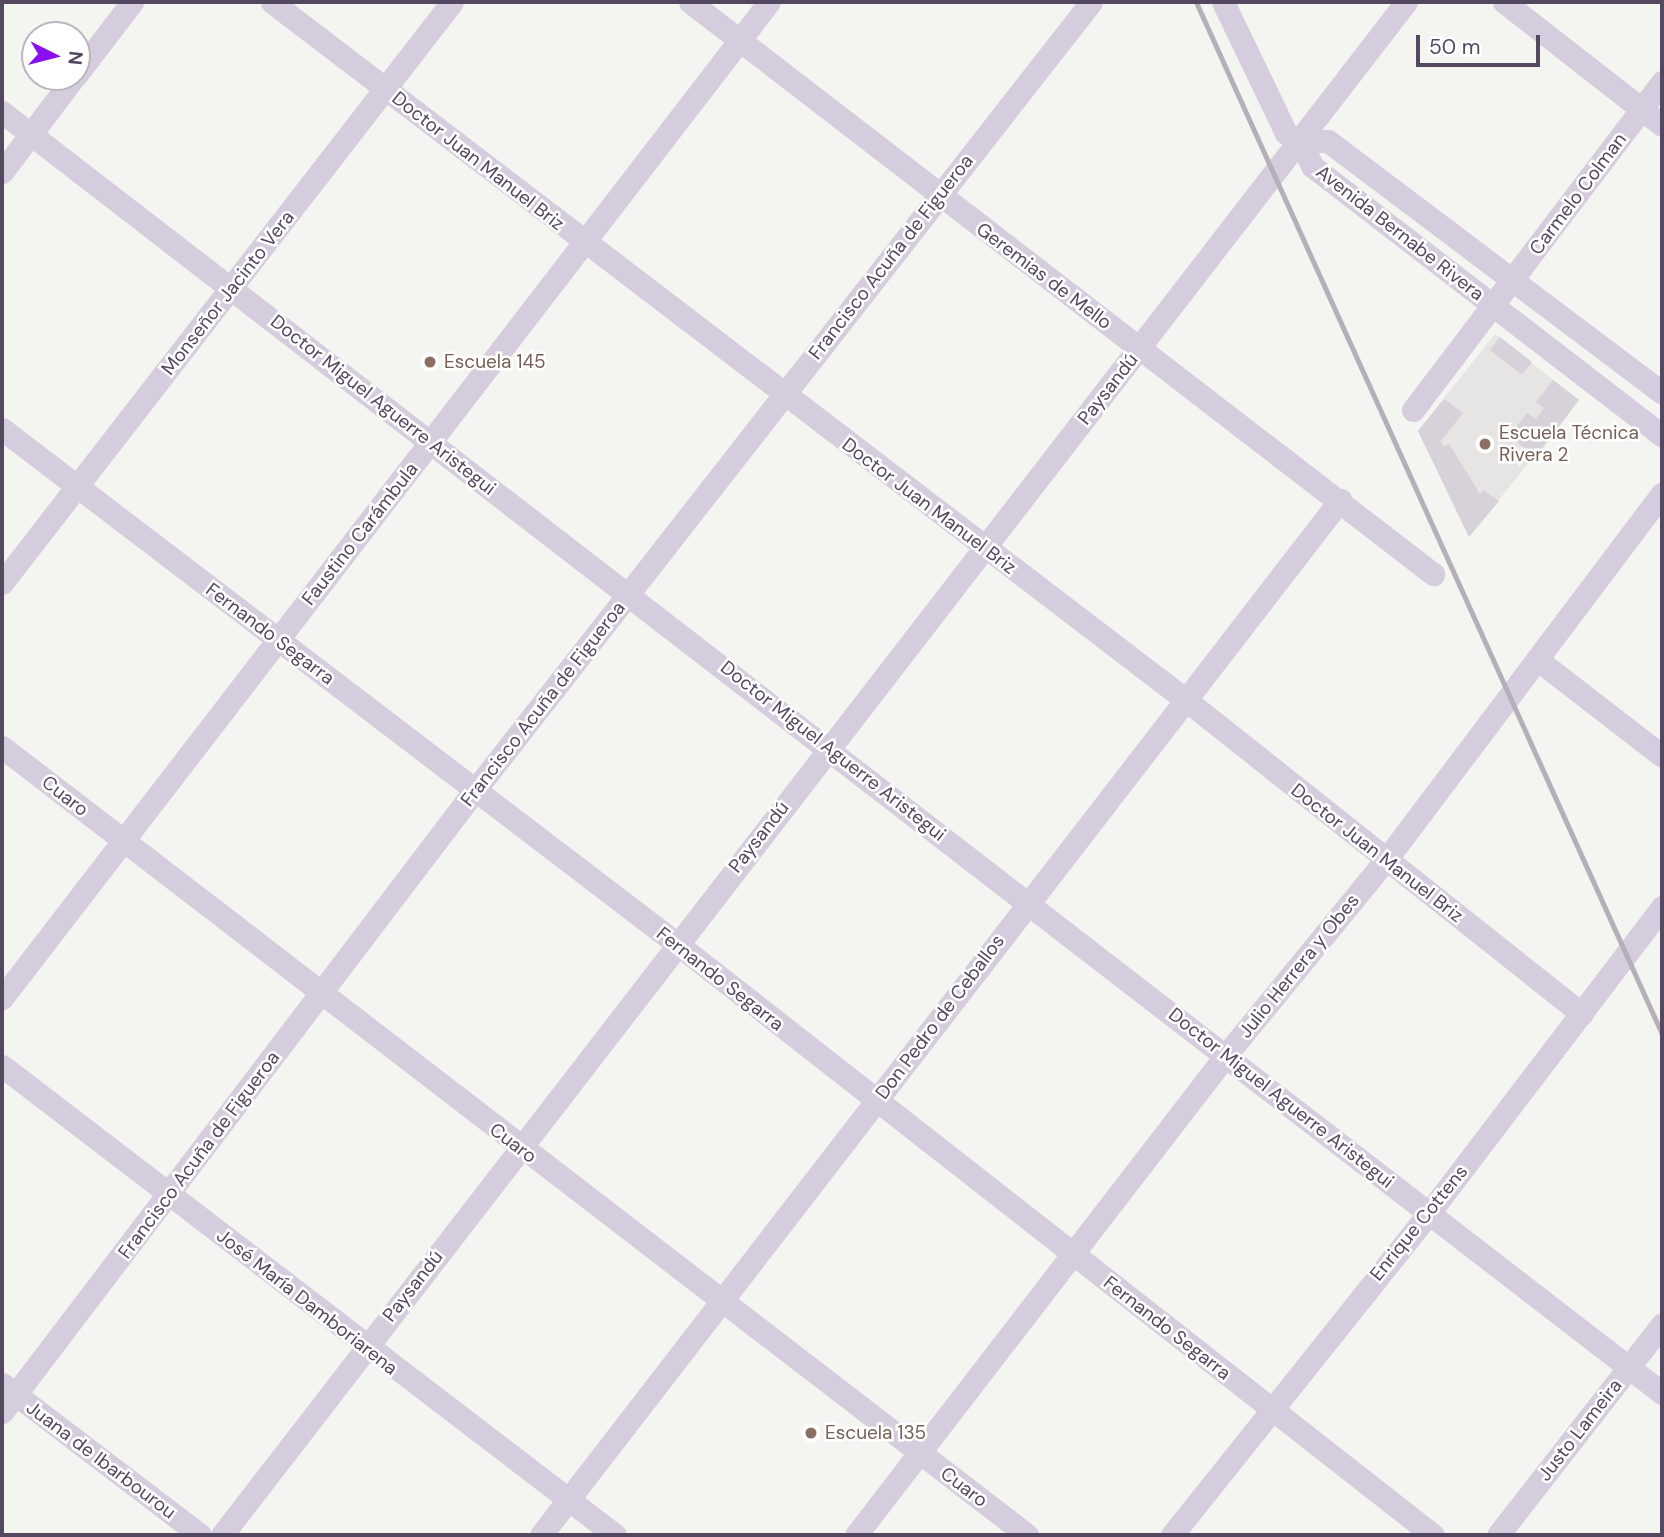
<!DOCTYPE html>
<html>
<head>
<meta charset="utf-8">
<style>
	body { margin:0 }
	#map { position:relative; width:1664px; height:1537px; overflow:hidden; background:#f4f4f1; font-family:"DM Sans",sans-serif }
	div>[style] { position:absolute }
	.education>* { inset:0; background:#e6e5e3 }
	.building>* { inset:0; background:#d7d1d9 }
	.minor>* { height:23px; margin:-11.5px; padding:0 11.5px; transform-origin:11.5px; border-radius:11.5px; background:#d5cdde }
	.rail>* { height:5px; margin:-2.5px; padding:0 2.5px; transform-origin:2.5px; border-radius:2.5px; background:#b4afb8 }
	.dots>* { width:19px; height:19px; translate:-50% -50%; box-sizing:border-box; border:4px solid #fff; border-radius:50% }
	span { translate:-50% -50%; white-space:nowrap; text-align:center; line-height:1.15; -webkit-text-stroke:5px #fff; paint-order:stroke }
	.street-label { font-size:19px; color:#534860 }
	.education-label { font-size:19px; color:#785e54 }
	.left { translate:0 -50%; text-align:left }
	.frame { position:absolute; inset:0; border:4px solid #534860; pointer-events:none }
	.north { position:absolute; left:21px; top:21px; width:70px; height:70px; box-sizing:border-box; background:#fff; border:2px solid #bab6bf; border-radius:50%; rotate:96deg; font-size:19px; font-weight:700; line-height:28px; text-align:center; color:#534860 }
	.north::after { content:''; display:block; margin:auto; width:24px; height:32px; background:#8a0ff0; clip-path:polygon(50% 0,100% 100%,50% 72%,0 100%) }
	.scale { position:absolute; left:1416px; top:35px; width:124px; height:32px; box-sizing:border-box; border:4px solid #534860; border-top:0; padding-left:9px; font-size:21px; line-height:24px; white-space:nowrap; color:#534860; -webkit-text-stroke:5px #fff; paint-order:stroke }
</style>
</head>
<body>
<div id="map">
	<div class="education">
		<div style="clip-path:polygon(1495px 334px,1579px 400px,1469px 537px,1418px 431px)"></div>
	</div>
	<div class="building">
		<div style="clip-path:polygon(1500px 337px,1532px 362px,1522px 375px,1490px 350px)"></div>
		<div style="clip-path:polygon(1553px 380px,1579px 400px,1536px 457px,1509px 436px,1527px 413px,1536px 419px,1544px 408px,1536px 402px)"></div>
		<div style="clip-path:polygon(1444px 399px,1463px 413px,1441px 441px,1443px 446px,1449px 444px,1480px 494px,1483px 490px,1499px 501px,1469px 537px,1418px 431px)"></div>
	</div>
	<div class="minor">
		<div style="left:272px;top:2px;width:1150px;rotate:37.37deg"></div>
		<div style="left:1186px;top:700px;width:505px;rotate:38.41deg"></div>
		<div style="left:690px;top:2px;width:938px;rotate:37.59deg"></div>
		<div style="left:1223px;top:2px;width:145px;rotate:64.3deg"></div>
		<div style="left:1286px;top:133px;width:16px;rotate:30deg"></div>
		<div style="left:1300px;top:141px;width:28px"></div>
		<div style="left:1328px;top:141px;width:418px;rotate:37deg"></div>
		<div style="left:1504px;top:2px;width:200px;rotate:37.9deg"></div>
		<div style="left:77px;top:74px;width:91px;rotate:-52.6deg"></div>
		<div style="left:2px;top:112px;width:2097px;rotate:37.66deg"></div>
		<div style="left:1300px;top:141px;width:28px;rotate:64deg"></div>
		<div style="left:1312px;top:166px;width:442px;rotate:37.6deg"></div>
		<div style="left:2px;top:172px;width:119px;rotate:-52.8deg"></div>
		<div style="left:1413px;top:410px;width:412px;rotate:-52.8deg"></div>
		<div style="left:2px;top:429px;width:848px;rotate:37.33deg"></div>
		<div style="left:676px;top:943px;width:961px;rotate:38.03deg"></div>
		<div style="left:2px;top:583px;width:735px;rotate:-52.24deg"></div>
		<div style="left:1538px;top:660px;width:157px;rotate:37.7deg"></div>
		<div style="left:2px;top:747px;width:1293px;rotate:37.55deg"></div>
		<div style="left:2px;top:998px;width:1257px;rotate:-52.4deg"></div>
		<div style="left:2px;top:1066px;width:772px;rotate:37.42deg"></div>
		<div style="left:2px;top:1384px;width:249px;rotate:37.3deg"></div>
		<div style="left:2px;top:1412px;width:781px;rotate:-52.75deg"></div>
		<div style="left:475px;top:790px;width:1000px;rotate:-51.98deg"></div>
		<div style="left:222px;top:1535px;width:1937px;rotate:-52.32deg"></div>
		<div style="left:541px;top:1535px;width:1308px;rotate:-52.33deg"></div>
		<div style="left:856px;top:1535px;width:606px;rotate:-52.37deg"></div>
		<div style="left:1226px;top:1055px;width:251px;rotate:-50.7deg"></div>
		<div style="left:1385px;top:861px;width:460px;rotate:-53deg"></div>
		<div style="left:1172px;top:1535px;width:412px;rotate:-51.4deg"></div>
		<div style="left:1429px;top:1213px;width:385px;rotate:-52.7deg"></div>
		<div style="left:1498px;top:1535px;width:267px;rotate:-52.1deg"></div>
	</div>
	<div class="rail">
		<div style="left:1196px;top:2px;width:1132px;rotate:65.7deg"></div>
	</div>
	<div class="dots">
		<div style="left:430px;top:362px;background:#8d6e63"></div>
		<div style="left:1485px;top:444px;background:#8d6e63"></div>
		<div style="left:811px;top:1433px;background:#8d6e63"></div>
	</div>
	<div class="street-label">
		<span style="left:478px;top:161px;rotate:38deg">Doctor Juan Manuel Briz</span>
		<span style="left:1578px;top:194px;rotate:-53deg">Carmelo Colman</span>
		<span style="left:1400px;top:233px;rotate:38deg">Avenida Bernabe Rivera</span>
		<span style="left:891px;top:257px;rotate:-52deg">Francisco Acuña de Figueroa</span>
		<span style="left:1044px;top:276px;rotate:37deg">Geremias de Mello</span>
		<span style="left:228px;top:293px;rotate:-52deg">Monseñor Jacinto Vera</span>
		<span style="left:1108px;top:389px;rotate:-52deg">Paysandú</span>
		<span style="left:383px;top:405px;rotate:38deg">Doctor Miguel Aguerre Aristegui</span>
		<span style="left:929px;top:506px;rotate:37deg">Doctor Juan Manuel Briz</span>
		<span style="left:360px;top:534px;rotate:-52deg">Faustino Carámbula</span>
		<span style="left:270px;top:634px;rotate:37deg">Fernando Segarra</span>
		<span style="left:543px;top:704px;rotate:-52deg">Francisco Acuña de Figueroa</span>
		<span style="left:833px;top:751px;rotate:38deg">Doctor Miguel Aguerre Aristegui</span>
		<span style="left:65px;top:796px;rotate:38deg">Cuaro</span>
		<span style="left:759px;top:837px;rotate:-52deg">Paysandú</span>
		<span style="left:1377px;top:853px;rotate:38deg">Doctor Juan Manuel Briz</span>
		<span style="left:1299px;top:966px;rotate:-51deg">Julio Herrera y Obes</span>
		<span style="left:720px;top:979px;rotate:38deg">Fernando Segarra</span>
		<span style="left:940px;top:1017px;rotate:-53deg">Don Pedro de Ceballos</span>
		<span style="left:1281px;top:1098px;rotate:38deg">Doctor Miguel Aguerre Aristegui</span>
		<span style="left:513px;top:1143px;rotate:37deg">Cuaro</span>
		<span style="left:199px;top:1155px;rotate:-53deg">Francisco Acuña de Figueroa</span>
		<span style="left:1419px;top:1223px;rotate:-51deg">Enrique Cottens</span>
		<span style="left:413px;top:1286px;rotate:-52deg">Paysandú</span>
		<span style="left:307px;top:1302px;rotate:38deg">José María Damboriarena</span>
		<span style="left:1167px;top:1328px;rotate:38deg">Fernando Segarra</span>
		<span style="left:1580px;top:1430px;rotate:-52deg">Justo Lameira</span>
		<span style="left:101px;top:1460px;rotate:37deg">Juana de Ibarbourou</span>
		<span style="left:964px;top:1487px;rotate:37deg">Cuaro</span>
	</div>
	<div class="education-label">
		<span class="left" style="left:444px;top:362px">Escuela 145</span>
		<span class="left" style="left:1499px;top:444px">Escuela Técnica<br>Rivera 2</span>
		<span class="left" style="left:825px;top:1433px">Escuela 135</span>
	</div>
	<div class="frame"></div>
	<div class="north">N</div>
	<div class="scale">50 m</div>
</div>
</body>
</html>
